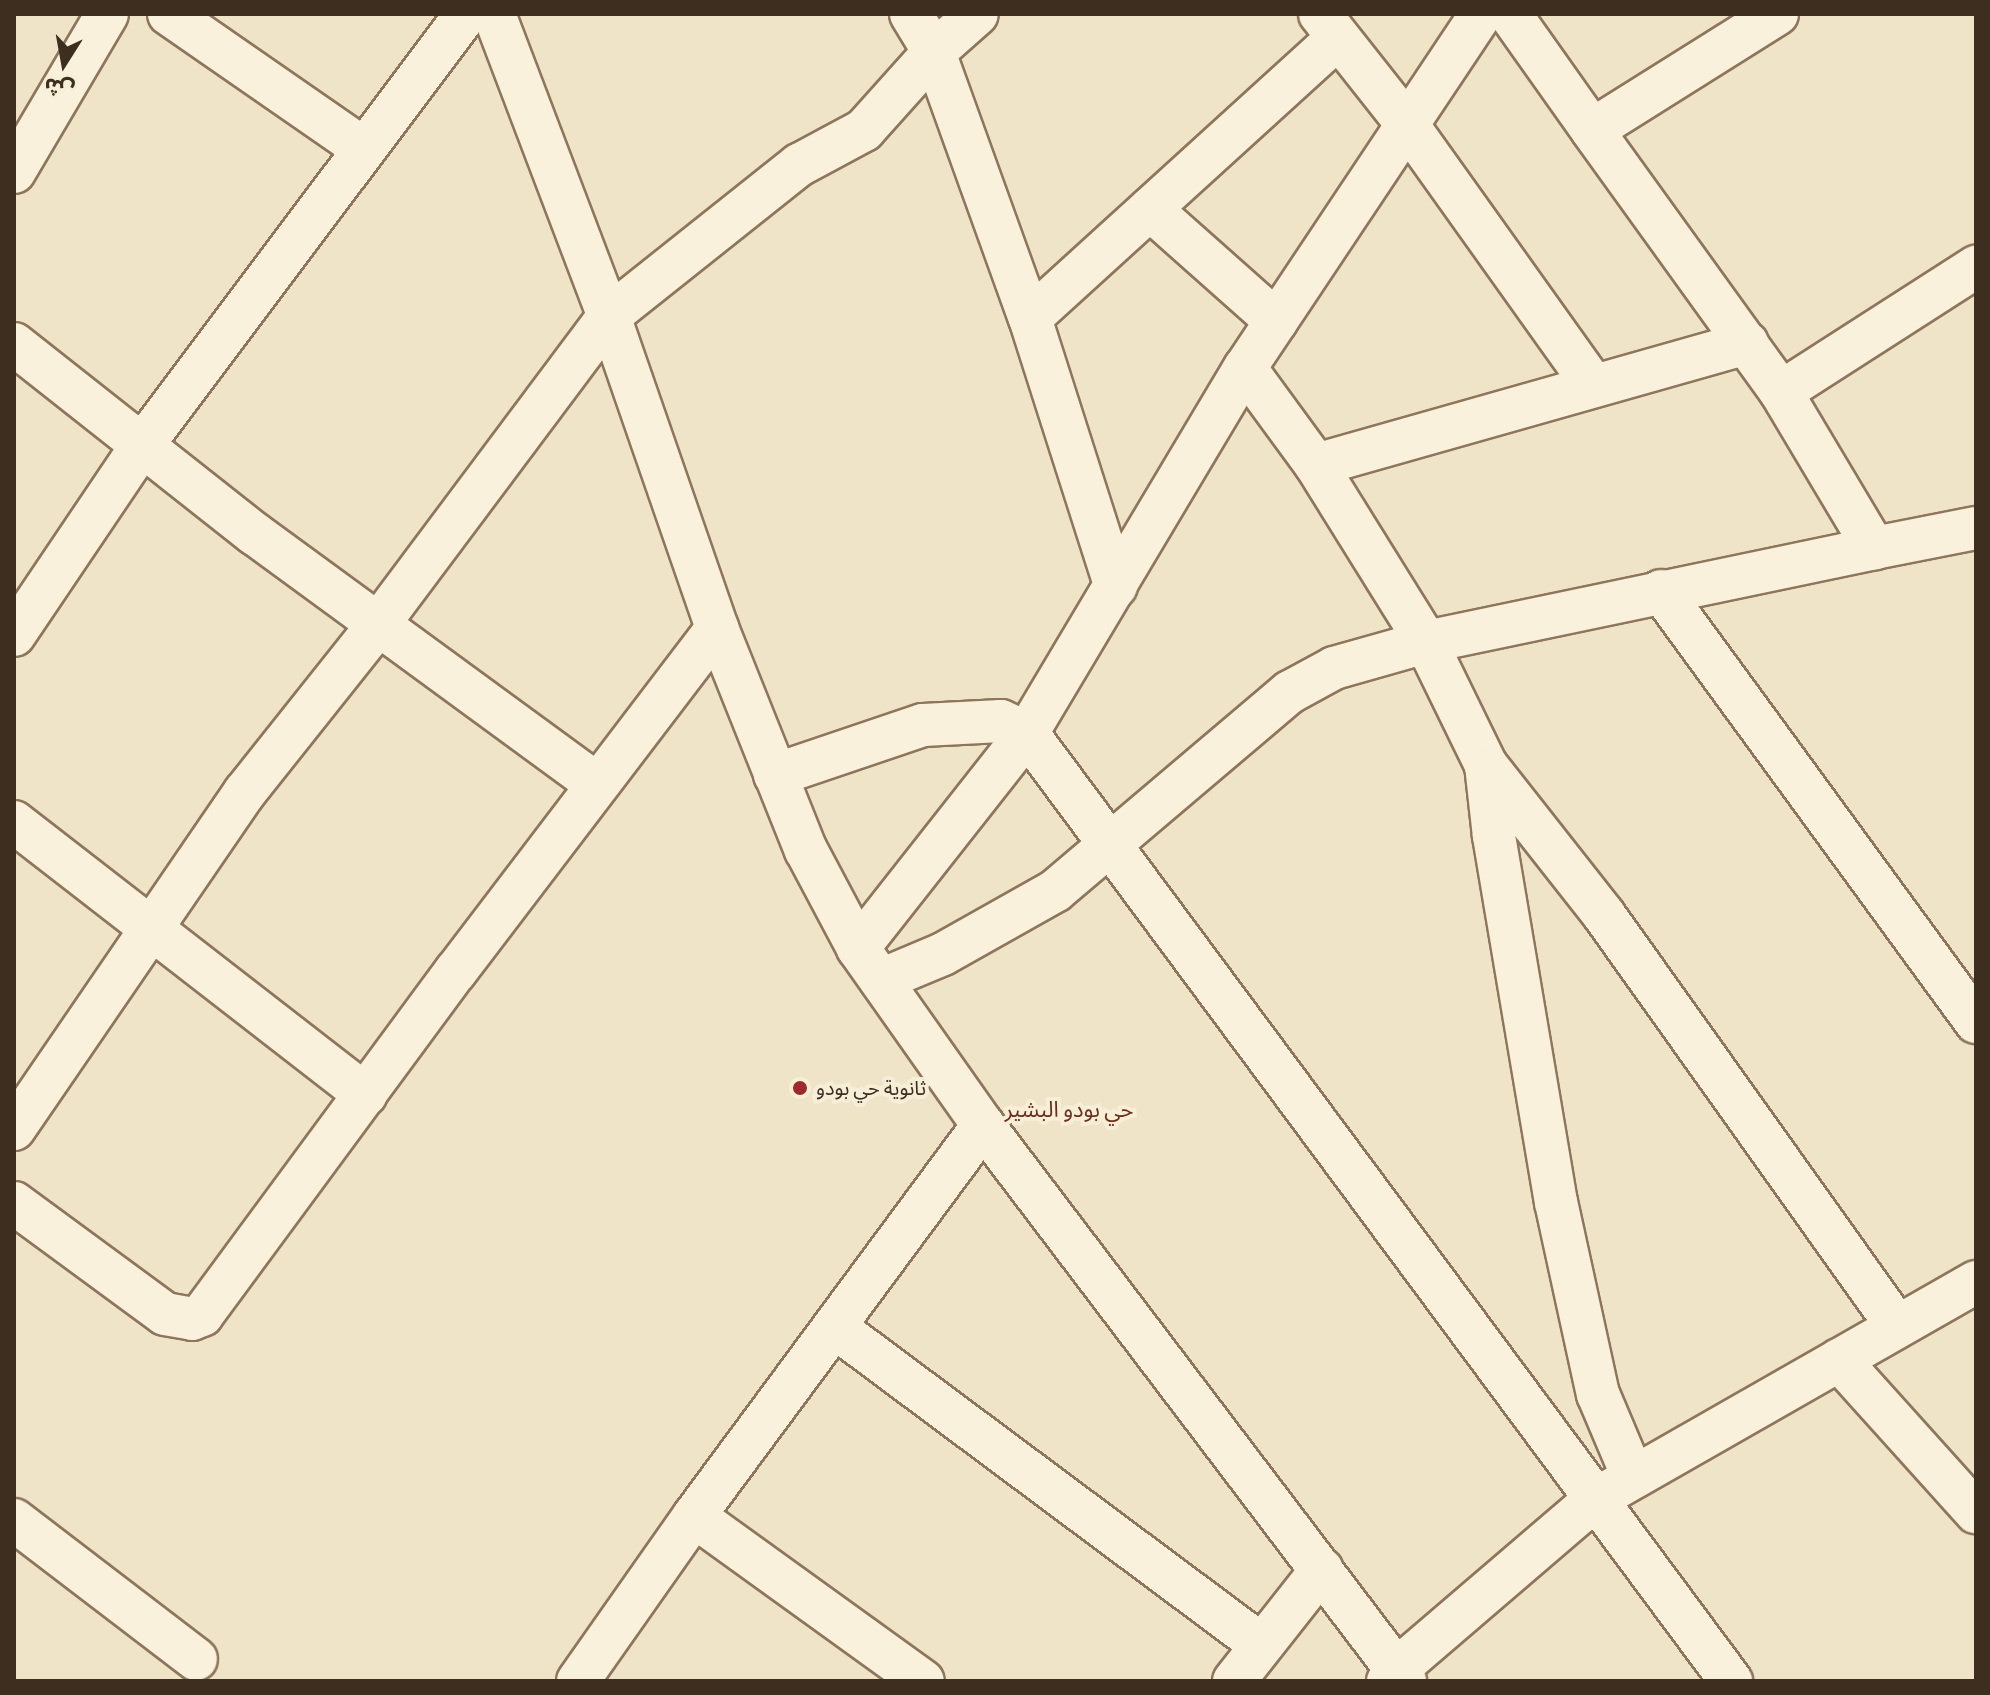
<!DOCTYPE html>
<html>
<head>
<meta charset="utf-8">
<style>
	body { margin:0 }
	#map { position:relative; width:1990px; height:1695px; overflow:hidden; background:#f0e4c8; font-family:Bitter,"Noto Sans Arabic",serif }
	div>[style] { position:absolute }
	.roads { filter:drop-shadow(2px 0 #8d765c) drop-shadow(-2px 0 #8d765c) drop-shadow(0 2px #8d765c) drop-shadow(0 -2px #8d765c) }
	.minor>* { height:42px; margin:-21px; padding:0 21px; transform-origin:21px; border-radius:21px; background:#faf1dc }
	.dots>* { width:22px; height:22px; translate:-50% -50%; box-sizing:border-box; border:4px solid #f7eed8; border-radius:50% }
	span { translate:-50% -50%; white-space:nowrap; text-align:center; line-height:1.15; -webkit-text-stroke:8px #f7eed8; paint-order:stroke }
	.poi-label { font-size:20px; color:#3d2e20 }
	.left { translate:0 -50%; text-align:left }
	.neighbourhood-label { font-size:22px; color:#6b2e1e }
	.frame { position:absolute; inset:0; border:16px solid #3d2e20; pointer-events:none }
	.north { position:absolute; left:24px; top:24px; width:80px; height:80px; -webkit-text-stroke:6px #f7eed8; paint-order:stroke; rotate:191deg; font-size:22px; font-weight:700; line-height:32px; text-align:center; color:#3d2e20 }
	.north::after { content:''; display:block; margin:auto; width:28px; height:36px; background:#3d2e20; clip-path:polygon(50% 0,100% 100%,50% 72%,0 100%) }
</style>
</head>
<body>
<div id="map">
	<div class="roads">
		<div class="minor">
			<div style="left:169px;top:14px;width:237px;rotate:34.7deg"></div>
			<div style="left:494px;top:14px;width:323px;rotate:69.2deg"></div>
			<div style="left:609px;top:316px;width:330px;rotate:70.9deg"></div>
			<div style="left:717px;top:628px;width:239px;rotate:68.2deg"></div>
			<div style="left:806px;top:850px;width:111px;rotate:62deg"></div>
			<div style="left:858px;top:948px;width:217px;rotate:54.8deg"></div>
			<div style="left:983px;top:1125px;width:698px;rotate:52.8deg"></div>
			<div style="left:911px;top:14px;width:44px;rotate:58.8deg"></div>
			<div style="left:934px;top:52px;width:283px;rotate:70.2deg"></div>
			<div style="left:1030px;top:318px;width:282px;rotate:72.3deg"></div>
			<div style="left:1320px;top:14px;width:139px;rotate:51.7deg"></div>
			<div style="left:1406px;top:123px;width:320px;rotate:54.5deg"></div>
			<div style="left:1510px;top:14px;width:142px;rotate:54.7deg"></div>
			<div style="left:1777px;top:14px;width:218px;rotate:147.9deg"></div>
			<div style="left:1592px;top:130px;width:323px;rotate:54.2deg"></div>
			<div style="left:1781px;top:392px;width:182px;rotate:59.2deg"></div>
			<div style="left:1874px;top:548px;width:104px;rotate:-11.1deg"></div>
			<div style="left:14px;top:172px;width:183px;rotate:-59.5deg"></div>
			<div style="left:1150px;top:209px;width:169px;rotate:41.6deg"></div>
			<div style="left:1030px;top:318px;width:416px;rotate:-42.3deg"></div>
			<div style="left:14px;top:344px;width:307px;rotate:38.3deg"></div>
			<div style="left:255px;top:534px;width:423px;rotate:36.2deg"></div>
			<div style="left:1245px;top:368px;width:120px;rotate:53.8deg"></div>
			<div style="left:1316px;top:465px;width:448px;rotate:-15.8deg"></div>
			<div style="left:1781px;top:392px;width:232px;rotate:-32.7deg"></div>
			<div style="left:1316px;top:465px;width:208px;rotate:58.1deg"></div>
			<div style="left:1426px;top:642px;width:137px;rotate:64deg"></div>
			<div style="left:1486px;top:765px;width:71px;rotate:83.6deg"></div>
			<div style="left:1494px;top:836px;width:371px;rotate:80.4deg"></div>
			<div style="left:1556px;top:1202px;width:197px;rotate:77.7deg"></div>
			<div style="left:1598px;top:1394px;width:90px;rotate:67.1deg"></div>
			<div style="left:1661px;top:591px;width:534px;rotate:53.84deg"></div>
			<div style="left:14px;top:635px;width:227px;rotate:-56deg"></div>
			<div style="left:141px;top:447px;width:541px;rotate:-53.11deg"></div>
			<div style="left:1486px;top:765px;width:191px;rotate:51.8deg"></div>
			<div style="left:1604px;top:915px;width:505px;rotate:54.52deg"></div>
			<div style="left:775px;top:775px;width:156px;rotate:-18.7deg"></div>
			<div style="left:923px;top:725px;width:78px;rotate:-2.9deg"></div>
			<div style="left:1001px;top:721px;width:29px;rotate:25deg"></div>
			<div style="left:1027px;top:733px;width:1181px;rotate:53.4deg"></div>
			<div style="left:14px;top:822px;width:445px;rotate:37.8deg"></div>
			<div style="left:858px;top:948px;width:273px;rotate:-51.8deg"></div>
			<div style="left:1027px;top:733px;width:425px;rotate:-59.2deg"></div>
			<div style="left:1245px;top:368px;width:425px;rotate:-56.3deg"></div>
			<div style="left:881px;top:980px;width:67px;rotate:-22.8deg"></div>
			<div style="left:943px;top:954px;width:129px;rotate:-29.4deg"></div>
			<div style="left:1055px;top:891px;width:308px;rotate:-40.3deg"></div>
			<div style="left:1290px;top:692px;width:50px;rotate:-28.6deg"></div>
			<div style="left:1334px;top:668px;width:96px;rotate:-15.8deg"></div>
			<div style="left:1426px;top:642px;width:458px;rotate:-11.8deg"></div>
			<div style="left:14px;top:1129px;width:409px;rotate:-55.6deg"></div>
			<div style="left:245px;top:792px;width:212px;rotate:-51.5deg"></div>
			<div style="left:377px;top:626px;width:387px;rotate:-53.2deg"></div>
			<div style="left:609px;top:316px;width:243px;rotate:-38.5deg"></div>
			<div style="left:799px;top:165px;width:74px;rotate:-28.3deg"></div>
			<div style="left:864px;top:130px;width:105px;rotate:-48.1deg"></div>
			<div style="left:934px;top:52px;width:57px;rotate:-41.5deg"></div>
			<div style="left:14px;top:1203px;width:187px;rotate:36.3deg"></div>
			<div style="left:165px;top:1314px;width:27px;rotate:10deg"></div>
			<div style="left:192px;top:1319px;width:11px;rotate:-22deg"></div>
			<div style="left:202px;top:1315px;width:428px;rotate:-53.6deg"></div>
			<div style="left:456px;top:971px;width:431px;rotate:-52.7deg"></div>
			<div style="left:836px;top:1328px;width:529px;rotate:36.7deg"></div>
			<div style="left:1839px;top:1360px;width:205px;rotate:48deg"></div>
			<div style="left:694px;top:1516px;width:282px;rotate:35.8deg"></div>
			<div style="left:14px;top:1520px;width:229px;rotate:37.4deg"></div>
			<div style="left:578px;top:1681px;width:202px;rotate:-54.9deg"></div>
			<div style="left:694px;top:1516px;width:486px;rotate:-53.5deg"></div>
			<div style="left:1234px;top:1681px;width:142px;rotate:-51.8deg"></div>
			<div style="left:1388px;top:1681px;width:14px;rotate:-54deg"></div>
			<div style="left:1396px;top:1670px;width:261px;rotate:-40.6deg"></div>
			<div style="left:1594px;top:1500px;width:440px;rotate:-29.7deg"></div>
		</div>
	</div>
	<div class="dots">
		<div style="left:800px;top:1088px;background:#9e2a2b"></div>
	</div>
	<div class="poi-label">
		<span class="left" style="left:816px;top:1088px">ثانوية حي بودو</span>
	</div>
	<div class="neighbourhood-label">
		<span style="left:1069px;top:1110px">حي بودو البشير</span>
	</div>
	<div class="frame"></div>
	<div class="north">ش</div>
</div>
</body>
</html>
